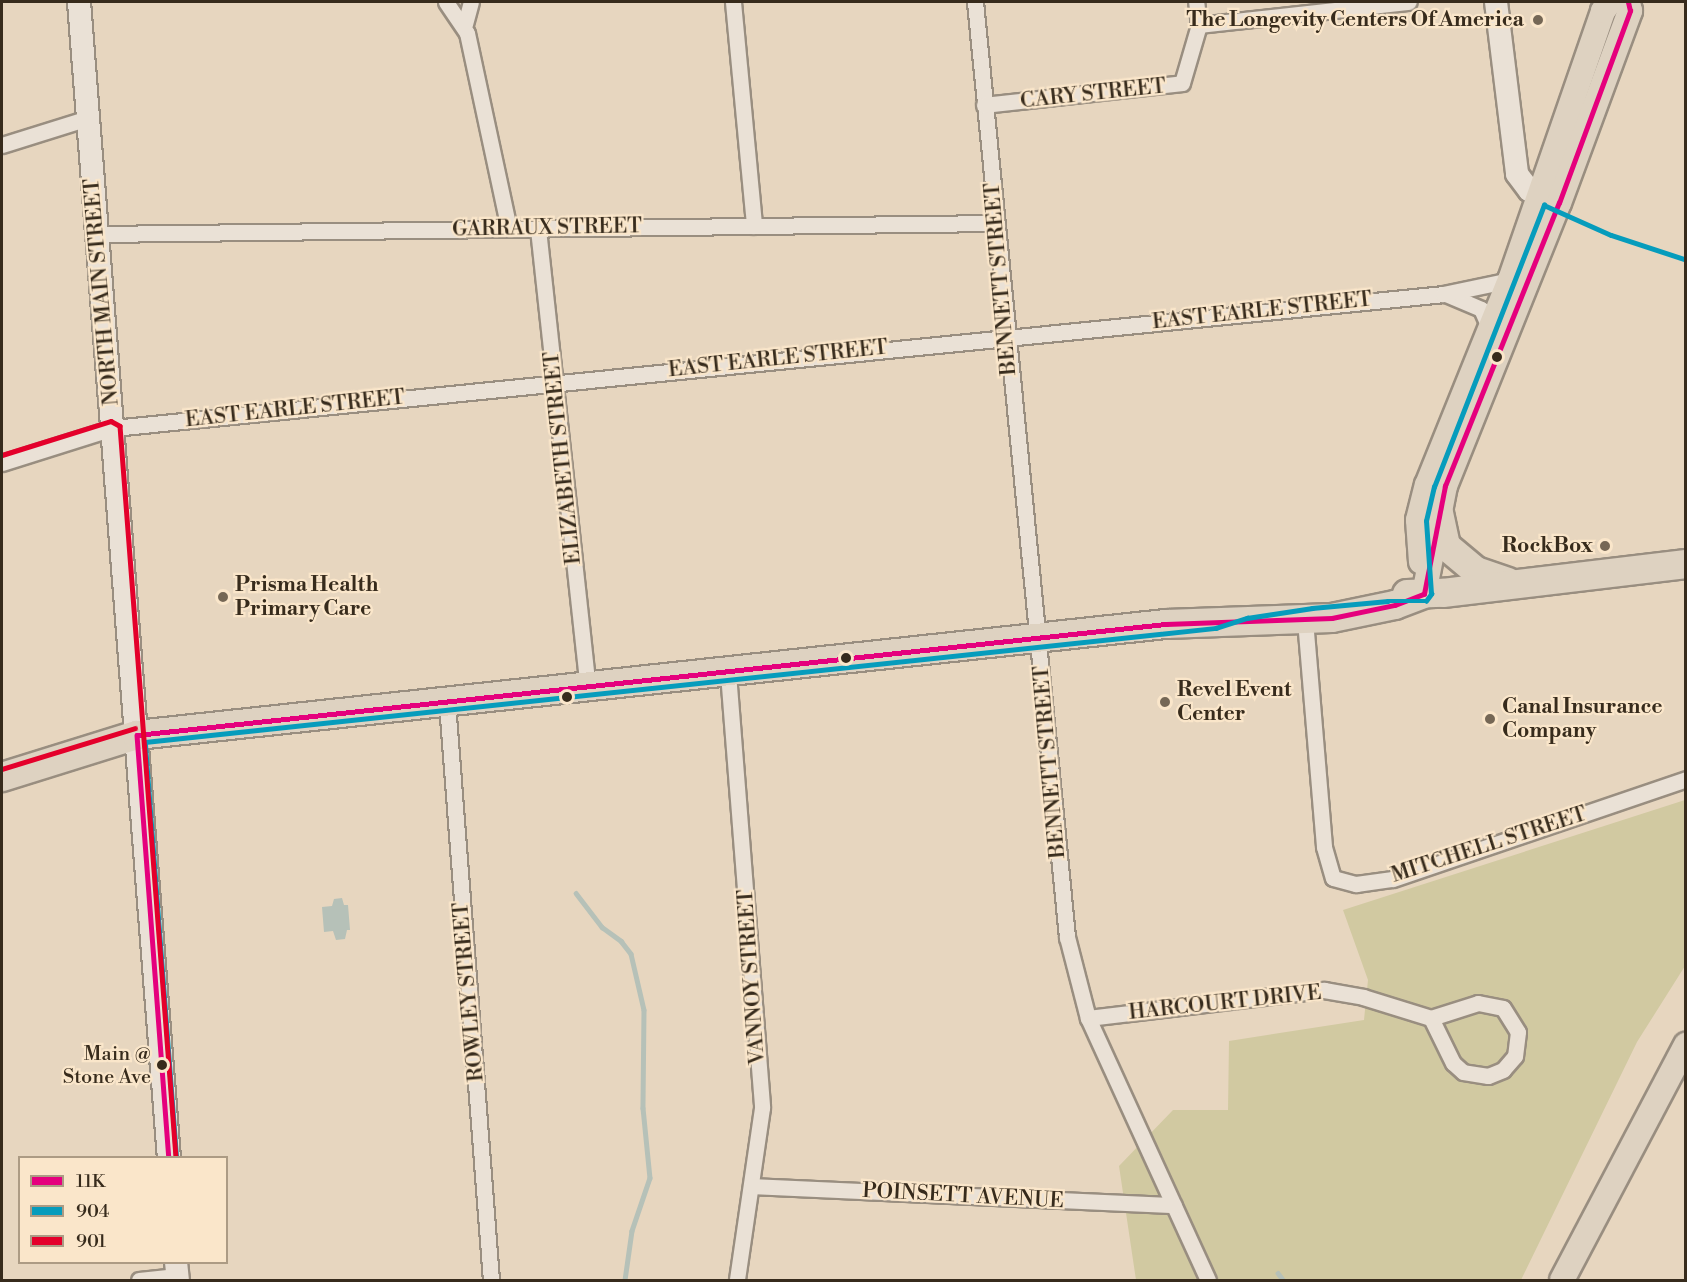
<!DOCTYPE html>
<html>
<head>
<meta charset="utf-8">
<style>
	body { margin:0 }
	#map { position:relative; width:1687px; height:1282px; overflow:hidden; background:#e7d6bf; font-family:"Libre Bodoni",serif }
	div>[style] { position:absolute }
	.green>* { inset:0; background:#d1c9a1 }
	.water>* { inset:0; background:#b6c1b8 }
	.stream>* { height:4.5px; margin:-2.25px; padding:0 2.25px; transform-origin:2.25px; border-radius:2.25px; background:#b6c1b8 }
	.roads { filter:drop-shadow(2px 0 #998e80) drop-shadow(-2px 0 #998e80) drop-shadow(0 2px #998e80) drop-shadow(0 -2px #998e80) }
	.street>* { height:15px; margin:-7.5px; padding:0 7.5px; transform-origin:7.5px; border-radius:7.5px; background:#eae1d6 }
	.secondary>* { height:22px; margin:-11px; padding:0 11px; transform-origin:11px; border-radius:11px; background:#eae1d6 }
	.primary>* { height:24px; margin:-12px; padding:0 12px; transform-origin:12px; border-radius:12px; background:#ded2c1 }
	.highway>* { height:28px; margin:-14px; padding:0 14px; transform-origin:14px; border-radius:14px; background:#ded2c1 }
	.bus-1>* { height:4.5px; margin:-2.25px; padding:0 2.25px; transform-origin:2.25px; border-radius:2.25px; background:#e5007d }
	.bus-2>* { height:4.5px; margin:-2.25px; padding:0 2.25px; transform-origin:2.25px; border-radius:2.25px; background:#069cbc }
	.bus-3>* { height:4.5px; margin:-2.25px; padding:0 2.25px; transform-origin:2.25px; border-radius:2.25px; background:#e4002b }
	.dots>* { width:16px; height:16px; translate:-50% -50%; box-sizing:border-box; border:3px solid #fae6ca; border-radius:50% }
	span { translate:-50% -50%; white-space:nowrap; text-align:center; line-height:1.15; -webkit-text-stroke:4.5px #fae6ca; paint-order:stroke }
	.bus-label { font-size:20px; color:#372b1c }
	.right { translate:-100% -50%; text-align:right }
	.poi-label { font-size:21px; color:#372b1c; font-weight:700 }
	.left { translate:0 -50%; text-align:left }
	.street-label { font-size:21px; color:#372b1c }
	.frame { position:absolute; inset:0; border:3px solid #372b1c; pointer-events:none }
	.legend { position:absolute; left:18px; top:1156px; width:210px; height:108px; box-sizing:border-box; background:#fae6ca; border:2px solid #ac9b84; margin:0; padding:8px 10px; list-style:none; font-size:18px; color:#372b1c }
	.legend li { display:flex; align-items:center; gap:12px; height:30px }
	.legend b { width:30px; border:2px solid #ac9b84 }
</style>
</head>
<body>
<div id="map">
	<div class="green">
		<div style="clip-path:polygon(1685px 800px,1685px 966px,1637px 1042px,1521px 1280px,1136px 1280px,1119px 1166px,1173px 1110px,1228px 1110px,1229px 1041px,1364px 1020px,1368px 980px,1343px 910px)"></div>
	</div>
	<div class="water">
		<div style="clip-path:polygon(342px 898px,344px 905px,348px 905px,350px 930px,347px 930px,345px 939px,336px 940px,333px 931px,324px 932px,322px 907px,332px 906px,334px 899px)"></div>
	</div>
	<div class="stream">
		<div style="left:576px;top:893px;width:43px;rotate:52.6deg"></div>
		<div style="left:602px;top:927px;width:24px;rotate:36deg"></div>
		<div style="left:621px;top:941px;width:16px;rotate:52deg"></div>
		<div style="left:631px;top:954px;width:57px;rotate:76.9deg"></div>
		<div style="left:644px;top:1010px;width:98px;rotate:90.6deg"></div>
		<div style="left:643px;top:1108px;width:70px;rotate:84.3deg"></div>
		<div style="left:650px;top:1178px;width:56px;rotate:108.8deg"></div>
		<div style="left:632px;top:1231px;width:49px;rotate:98.1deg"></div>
		<div style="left:1278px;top:1273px;width:9px;rotate:54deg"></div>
	</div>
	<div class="roads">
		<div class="street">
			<div style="left:446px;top:2px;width:37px;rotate:56deg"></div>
			<div style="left:467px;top:33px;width:200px;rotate:77.9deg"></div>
			<div style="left:733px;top:2px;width:225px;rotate:84.6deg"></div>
			<div style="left:975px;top:2px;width:940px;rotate:84.38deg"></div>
			<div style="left:1067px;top:937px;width:84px;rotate:75.5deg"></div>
			<div style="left:1088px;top:1018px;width:288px;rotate:65.4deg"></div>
			<div style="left:465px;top:24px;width:23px;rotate:-75deg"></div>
			<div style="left:1199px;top:25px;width:211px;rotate:-6.3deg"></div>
			<div style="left:984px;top:105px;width:199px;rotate:-6.3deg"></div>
			<div style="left:1182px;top:83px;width:60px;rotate:-73.7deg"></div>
			<div style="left:1199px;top:25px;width:23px;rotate:-97deg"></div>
			<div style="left:2px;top:145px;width:90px;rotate:-17.4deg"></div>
			<div style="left:538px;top:229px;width:461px;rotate:83.8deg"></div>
			<div style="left:98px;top:234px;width:898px;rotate:-0.7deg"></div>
			<div style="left:1446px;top:294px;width:38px;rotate:23deg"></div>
			<div style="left:1481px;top:309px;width:22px;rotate:66deg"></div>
			<div style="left:2px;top:463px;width:116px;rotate:-17.5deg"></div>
			<div style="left:113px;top:428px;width:1337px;rotate:-5.75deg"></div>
			<div style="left:1443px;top:294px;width:68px;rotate:-11.8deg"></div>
			<div style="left:1305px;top:620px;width:228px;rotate:85.2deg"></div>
			<div style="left:1324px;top:847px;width:32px;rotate:74deg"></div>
			<div style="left:1333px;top:878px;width:24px;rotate:15deg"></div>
			<div style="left:1356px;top:884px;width:37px;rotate:-8deg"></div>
			<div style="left:1393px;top:879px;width:310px;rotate:-18.8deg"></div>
			<div style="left:728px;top:673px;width:436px;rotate:85.5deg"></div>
			<div style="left:762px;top:1108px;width:174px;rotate:98.3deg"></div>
			<div style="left:447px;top:703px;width:579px;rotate:85.64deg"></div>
			<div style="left:1478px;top:1003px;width:25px;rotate:11deg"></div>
			<div style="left:1503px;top:1008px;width:28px;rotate:58deg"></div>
			<div style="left:1518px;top:1032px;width:24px;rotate:97deg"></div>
			<div style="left:1515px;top:1056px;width:18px;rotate:131deg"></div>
			<div style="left:1503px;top:1070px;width:16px;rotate:158deg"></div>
			<div style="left:1488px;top:1076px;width:25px;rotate:-171deg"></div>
			<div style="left:1463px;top:1072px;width:13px;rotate:-138deg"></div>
			<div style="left:1453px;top:1063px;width:50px;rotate:-116.1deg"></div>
			<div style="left:1431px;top:1018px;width:49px;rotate:-17.7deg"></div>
			<div style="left:1088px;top:1018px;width:238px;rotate:-6.8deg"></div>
			<div style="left:1324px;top:990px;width:40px;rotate:10deg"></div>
			<div style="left:1363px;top:997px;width:71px;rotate:17.2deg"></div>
			<div style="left:752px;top:1186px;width:422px;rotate:2.6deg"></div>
			<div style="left:139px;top:1280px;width:38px;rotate:-6deg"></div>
		</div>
		<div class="secondary">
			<div style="left:79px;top:2px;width:1159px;rotate:85.55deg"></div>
			<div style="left:1496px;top:2px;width:173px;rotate:83deg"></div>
			<div style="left:1517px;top:174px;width:20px;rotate:53deg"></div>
			<div style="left:1529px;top:190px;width:28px;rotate:23deg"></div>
			<div style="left:176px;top:1262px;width:18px;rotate:84deg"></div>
		</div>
		<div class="primary">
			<div style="left:1421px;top:562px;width:42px;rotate:-94.1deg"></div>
			<div style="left:1418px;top:520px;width:36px;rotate:-76deg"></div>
			<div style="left:1427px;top:485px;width:221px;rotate:-68deg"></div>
			<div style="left:1510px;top:280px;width:285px;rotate:-70.9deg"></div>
			<div style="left:1603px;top:11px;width:11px;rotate:-52deg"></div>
			<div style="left:1424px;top:594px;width:110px;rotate:-79deg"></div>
			<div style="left:1445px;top:486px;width:305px;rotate:-68.1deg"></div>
			<div style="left:1559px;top:203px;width:205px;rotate:-69.7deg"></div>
			<div style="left:1630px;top:11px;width:9px;rotate:-103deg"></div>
			<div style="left:1562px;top:1280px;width:266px;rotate:-62.2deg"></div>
		</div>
		<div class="highway">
			<div style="left:1439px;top:513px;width:34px;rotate:78deg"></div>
			<div style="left:1446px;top:546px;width:39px;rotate:40deg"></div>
			<div style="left:1476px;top:571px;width:34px;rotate:19deg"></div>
			<div style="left:1407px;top:594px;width:36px;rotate:-2deg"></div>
			<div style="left:1443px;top:593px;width:245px;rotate:-6.8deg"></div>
			<div style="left:2px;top:777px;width:141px;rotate:-17.3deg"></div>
			<div style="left:137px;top:735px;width:1035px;rotate:-6.16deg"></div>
			<div style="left:1166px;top:624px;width:166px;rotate:-2.1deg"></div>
			<div style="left:1332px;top:618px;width:64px;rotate:-11.7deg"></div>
			<div style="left:1395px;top:605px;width:31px;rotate:-21deg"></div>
		</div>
	</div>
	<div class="bus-1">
		<div style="left:1424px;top:594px;width:110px;rotate:-79deg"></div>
		<div style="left:1445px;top:486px;width:305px;rotate:-68.1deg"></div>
		<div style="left:1559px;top:203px;width:205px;rotate:-69.7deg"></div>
		<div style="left:1630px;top:11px;width:9px;rotate:-103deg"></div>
		<div style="left:137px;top:735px;width:1035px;rotate:-6.16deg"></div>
		<div style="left:1166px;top:624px;width:166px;rotate:-2.1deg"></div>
		<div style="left:1332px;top:618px;width:64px;rotate:-11.7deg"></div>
		<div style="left:1395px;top:605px;width:31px;rotate:-21deg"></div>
		<div style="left:137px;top:735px;width:424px;rotate:85.7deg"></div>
	</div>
	<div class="bus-2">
		<div style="left:176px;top:1157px;width:416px;rotate:-94.3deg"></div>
		<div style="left:145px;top:742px;width:1077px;rotate:-6.08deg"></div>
		<div style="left:1216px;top:628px;width:33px;rotate:-18deg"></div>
		<div style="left:1247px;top:618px;width:66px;rotate:-8.7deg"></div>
		<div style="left:1312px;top:608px;width:76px;rotate:-5.3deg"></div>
		<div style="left:1388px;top:601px;width:38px"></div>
		<div style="left:1426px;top:601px;width:9px;rotate:-54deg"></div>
		<div style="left:1431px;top:594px;width:73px;rotate:-93.9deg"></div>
		<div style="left:1426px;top:521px;width:35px;rotate:-77deg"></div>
		<div style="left:1434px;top:487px;width:303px;rotate:-68.7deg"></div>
		<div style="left:1544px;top:205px;width:73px;rotate:24.1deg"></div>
		<div style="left:1611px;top:235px;width:77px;rotate:18.2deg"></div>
	</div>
	<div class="bus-3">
		<div style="left:2px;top:455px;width:114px;rotate:-17.3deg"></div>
		<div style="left:111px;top:421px;width:10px;rotate:29deg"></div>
		<div style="left:120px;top:426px;width:733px;rotate:85.62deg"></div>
		<div style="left:2px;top:769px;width:139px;rotate:-17.1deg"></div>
	</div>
	<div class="dots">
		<div style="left:1538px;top:20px;background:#756755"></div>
		<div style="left:1497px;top:357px;background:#372b1c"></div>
		<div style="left:1605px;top:546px;background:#756755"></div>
		<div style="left:223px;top:597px;background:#756755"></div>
		<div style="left:846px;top:658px;background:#372b1c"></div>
		<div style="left:567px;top:697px;background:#372b1c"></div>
		<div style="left:1165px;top:702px;background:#756755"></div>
		<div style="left:1490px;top:719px;background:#756755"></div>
		<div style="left:162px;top:1065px;background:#372b1c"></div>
	</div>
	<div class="bus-label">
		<span class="right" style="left:151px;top:1066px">Main @<br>Stone Ave</span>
	</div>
	<div class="poi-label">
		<span class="right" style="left:1524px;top:20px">The Longevity Centers Of America</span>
		<span class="right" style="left:1593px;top:546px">RockBox</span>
		<span class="left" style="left:235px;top:597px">Prisma Health<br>Primary Care</span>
		<span class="left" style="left:1177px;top:702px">Revel Event<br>Center</span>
		<span class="left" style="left:1502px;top:719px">Canal Insurance<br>Company</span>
	</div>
	<div class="street-label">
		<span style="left:1093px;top:94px;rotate:-6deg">CARY STREET</span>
		<span style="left:547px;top:228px;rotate:-1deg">GARRAUX STREET</span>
		<span style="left:1001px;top:279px;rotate:-95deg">BENNETT STREET</span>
		<span style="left:102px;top:292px;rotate:-95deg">NORTH MAIN STREET</span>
		<span style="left:1262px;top:311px;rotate:-6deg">EAST EARLE STREET</span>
		<span style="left:778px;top:359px;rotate:-6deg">EAST EARLE STREET</span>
		<span style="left:295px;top:409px;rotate:-6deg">EAST EARLE STREET</span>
		<span style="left:563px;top:458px;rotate:-96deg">ELIZABETH STREET</span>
		<span style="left:1050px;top:762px;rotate:-95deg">BENNETT STREET</span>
		<span style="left:1489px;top:845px;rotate:-18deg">MITCHELL STREET</span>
		<span style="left:752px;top:977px;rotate:-94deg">VANNOY STREET</span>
		<span style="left:469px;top:992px;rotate:-95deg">ROWLEY STREET</span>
		<span style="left:1225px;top:1003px;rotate:-6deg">HARCOURT DRIVE</span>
		<span style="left:963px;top:1196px;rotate:3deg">POINSETT AVENUE</span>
	</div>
	<div class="frame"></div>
	<ul class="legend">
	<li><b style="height:8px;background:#e5007d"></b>11K</li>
	<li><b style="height:8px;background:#069cbc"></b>904</li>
	<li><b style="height:8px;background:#e4002b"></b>901</li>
	</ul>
</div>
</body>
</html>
